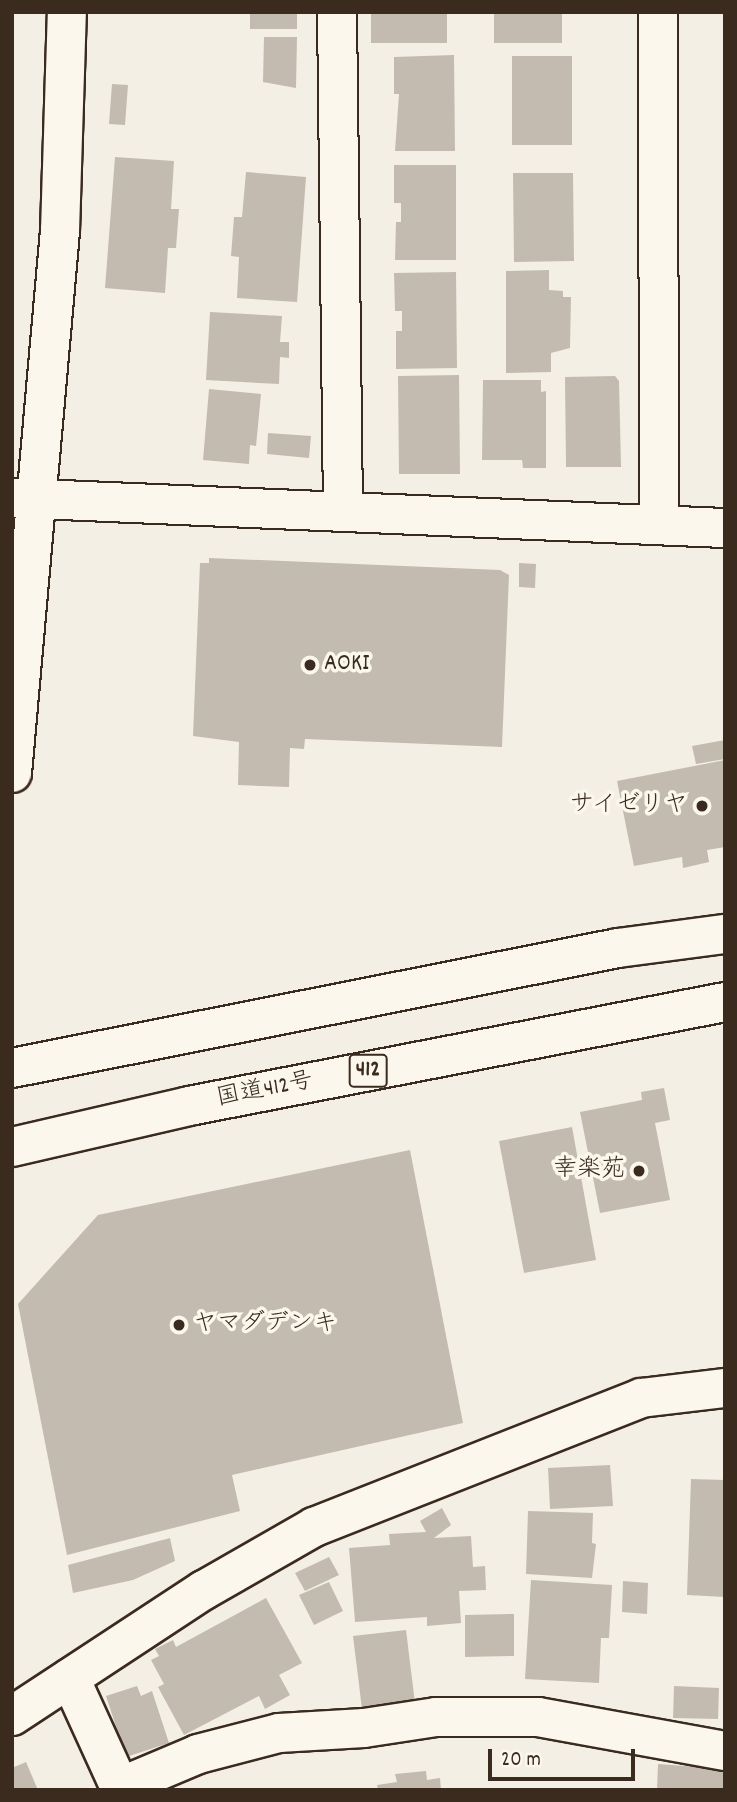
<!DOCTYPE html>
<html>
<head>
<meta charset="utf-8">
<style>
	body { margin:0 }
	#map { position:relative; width:737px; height:1802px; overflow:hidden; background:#f3efe4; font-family:Dekko,"Klee One",sans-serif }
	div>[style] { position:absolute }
	.building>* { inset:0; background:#c3bbb0 }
	.roads { filter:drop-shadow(2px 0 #3b2a1e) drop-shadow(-2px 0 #3b2a1e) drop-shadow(0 2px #3b2a1e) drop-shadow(0 -2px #3b2a1e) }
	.minor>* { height:38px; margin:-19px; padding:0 19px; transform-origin:19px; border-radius:19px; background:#fbf7ec }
	.highway>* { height:38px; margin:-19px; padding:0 19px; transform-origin:19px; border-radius:19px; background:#fbf7ec }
	.dots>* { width:19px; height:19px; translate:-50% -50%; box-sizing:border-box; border:4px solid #fbf7ec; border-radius:50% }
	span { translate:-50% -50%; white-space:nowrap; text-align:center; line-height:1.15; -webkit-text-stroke:7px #fbf7ec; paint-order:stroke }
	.shield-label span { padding:2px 5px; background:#fbf7ec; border:2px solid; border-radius:5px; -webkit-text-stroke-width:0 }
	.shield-label { font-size:23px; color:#3b2a1e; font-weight:700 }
	.poi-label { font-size:24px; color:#3b2a1e }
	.left { translate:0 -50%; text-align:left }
	.right { translate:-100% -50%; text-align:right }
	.street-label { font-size:24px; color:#3b2a1e }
	.frame { position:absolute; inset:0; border:14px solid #3b2a1e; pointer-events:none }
	.scale { position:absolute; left:488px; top:1749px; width:147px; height:32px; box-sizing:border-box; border:4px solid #3b2a1e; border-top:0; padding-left:9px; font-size:21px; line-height:24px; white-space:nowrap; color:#3b2a1e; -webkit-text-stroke:5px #fbf7ec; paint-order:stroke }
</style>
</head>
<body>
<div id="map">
	<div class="building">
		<div style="clip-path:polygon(250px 12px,297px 12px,297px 29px,250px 29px)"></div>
		<div style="clip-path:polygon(371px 12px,447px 12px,447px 43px,371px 43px)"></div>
		<div style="clip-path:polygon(494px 12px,562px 12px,562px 43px,494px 43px)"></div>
		<div style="clip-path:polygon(264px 37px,297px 37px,296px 88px,263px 82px)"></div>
		<div style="clip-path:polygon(454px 55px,455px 151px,395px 151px,399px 94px,394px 94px,394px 57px)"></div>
		<div style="clip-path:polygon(512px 56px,572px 56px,572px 145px,512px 145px)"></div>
		<div style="clip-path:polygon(112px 84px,128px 85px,125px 125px,109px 124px)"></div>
		<div style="clip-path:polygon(115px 157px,174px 161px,171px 209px,179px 209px,176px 248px,168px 248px,165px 293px,105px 288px)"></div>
		<div style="clip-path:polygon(394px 165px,456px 165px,456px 260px,395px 260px,396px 222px,401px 222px,401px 203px,394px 203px)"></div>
		<div style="clip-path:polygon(246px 172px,306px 177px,297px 302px,237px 298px,239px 257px,231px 256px,234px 217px,242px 217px)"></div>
		<div style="clip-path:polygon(513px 173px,573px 173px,574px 261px,514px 262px)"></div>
		<div style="clip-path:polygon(549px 270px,549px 290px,563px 291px,563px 297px,571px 297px,570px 348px,551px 353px,551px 372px,506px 373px,506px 271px)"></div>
		<div style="clip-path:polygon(456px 272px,457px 368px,396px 369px,396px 331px,402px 331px,402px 311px,395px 311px,394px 273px)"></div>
		<div style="clip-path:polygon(210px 312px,282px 316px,280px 342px,289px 342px,289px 358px,280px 357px,279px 384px,206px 380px)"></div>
		<div style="clip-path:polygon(459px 375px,460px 474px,399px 474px,398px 376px)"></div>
		<div style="clip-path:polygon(615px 376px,619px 381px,621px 467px,566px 467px,565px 377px)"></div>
		<div style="clip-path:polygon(483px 380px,541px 380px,541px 392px,546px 391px,546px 468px,523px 468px,522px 460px,482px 460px)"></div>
		<div style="clip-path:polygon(209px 389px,261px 394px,256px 446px,250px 445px,249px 464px,203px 460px)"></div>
		<div style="clip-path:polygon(268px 433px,311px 436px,309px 458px,267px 454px)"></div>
		<div style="clip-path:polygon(209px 558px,500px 570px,509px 575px,502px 747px,305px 739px,304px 749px,290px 748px,289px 787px,238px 785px,239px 742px,193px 736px,200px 563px,209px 563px)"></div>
		<div style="clip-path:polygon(519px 563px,536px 564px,535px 588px,519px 587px)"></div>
		<div style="clip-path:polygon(725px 740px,725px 759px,696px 764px,692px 746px)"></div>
		<div style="clip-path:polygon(725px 760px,725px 847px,707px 850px,709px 862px,683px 868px,682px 857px,634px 866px,617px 781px)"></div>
		<div style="clip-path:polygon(664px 1088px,670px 1120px,655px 1123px,670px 1200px,600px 1213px,580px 1112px,642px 1100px,641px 1092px)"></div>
		<div style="clip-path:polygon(572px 1127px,596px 1260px,524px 1273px,499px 1141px)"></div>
		<div style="clip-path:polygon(410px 1150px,463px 1423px,232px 1475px,240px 1511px,67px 1555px,18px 1304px,98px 1215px)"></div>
		<div style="clip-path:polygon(610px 1465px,613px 1506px,550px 1509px,548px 1468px)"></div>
		<div style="clip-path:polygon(691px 1479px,725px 1480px,725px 1597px,687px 1595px)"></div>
		<div style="clip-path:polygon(442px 1508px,451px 1525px,434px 1538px,471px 1536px,473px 1567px,485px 1566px,486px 1590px,459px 1591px,461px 1623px,427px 1626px,427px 1617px,355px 1622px,349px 1548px,390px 1545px,389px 1534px,426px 1532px,420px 1521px)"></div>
		<div style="clip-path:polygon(528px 1511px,593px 1513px,592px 1543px,596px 1544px,592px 1578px,526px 1574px)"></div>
		<div style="clip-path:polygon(170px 1538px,175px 1561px,133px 1580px,73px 1593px,68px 1565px)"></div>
		<div style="clip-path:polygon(329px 1557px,339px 1575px,305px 1591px,295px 1573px)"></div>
		<div style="clip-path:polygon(531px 1580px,612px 1585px,609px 1638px,601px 1638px,599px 1683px,525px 1679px)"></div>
		<div style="clip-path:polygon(623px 1581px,648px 1583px,647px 1614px,622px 1612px)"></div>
		<div style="clip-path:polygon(329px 1582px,343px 1611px,314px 1625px,299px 1595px)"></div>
		<div style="clip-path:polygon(266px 1598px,302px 1663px,279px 1675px,290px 1695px,265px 1709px,259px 1696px,184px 1735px,158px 1687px,164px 1684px,151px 1660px,159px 1656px,155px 1649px,173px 1640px,176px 1647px)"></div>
		<div style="clip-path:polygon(514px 1614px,514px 1656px,465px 1657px,465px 1615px)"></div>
		<div style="clip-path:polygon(406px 1630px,415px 1703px,362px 1709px,353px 1636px)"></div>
		<div style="clip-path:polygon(137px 1686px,141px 1696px,152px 1691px,169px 1743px,126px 1757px,106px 1696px)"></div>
		<div style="clip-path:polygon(674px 1686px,719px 1688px,718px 1719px,673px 1718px)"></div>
		<div style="clip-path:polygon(26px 1762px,38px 1790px,12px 1790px,12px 1768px)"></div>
		<div style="clip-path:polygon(658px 1764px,725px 1769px,725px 1790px,657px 1790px)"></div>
		<div style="clip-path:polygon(426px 1771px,427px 1780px,440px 1778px,441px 1790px,378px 1790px,377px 1785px,397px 1782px,395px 1774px)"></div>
	</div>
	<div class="roads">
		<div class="minor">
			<div style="left:337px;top:12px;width:500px;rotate:89.31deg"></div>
			<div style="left:658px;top:12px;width:512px;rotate:89.89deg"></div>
			<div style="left:14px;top:498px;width:712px;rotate:2.42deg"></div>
			<div style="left:12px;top:773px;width:544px;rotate:-84.94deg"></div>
			<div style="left:60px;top:231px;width:219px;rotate:-88.2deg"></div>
			<div style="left:70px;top:1678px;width:123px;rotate:65.5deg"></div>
			<div style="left:12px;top:1716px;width:230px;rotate:-33.3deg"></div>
			<div style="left:204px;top:1590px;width:127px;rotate:-29.8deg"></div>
			<div style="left:314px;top:1527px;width:352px;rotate:-21.5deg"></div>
			<div style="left:641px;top:1398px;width:85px;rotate:-6.8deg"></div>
			<div style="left:120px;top:1787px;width:85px;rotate:-22.9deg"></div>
			<div style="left:198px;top:1754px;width:84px;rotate:-14.5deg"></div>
			<div style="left:279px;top:1733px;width:85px;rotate:-3.4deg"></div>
			<div style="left:364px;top:1728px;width:73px;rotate:-8.7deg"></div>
			<div style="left:436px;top:1717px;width:102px"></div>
			<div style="left:538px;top:1717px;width:190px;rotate:10.3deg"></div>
		</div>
		<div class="highway">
			<div style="left:12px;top:1068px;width:618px;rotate:-11.2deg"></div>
			<div style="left:618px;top:948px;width:108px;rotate:-7.5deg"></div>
			<div style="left:12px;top:1147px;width:182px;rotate:-13deg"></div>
			<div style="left:189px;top:1106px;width:546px;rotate:-10.98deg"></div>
		</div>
	</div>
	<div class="dots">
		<div style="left:310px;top:665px;background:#3b2a1e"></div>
		<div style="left:702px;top:806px;background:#3b2a1e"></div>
		<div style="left:639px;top:1171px;background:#3b2a1e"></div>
		<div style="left:179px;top:1325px;background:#3b2a1e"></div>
	</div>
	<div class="shield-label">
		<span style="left:368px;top:1071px">412</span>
	</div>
	<div class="poi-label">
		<span class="left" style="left:324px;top:665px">AOKI</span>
		<span class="right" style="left:688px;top:806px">サイゼリヤ</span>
		<span class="right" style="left:625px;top:1171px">幸楽苑</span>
		<span class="left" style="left:193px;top:1325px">ヤマダデンキ</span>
	</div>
	<div class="street-label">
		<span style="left:265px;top:1091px;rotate:-11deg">国道412号</span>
	</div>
	<div class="frame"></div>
	<div class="scale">20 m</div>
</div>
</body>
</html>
